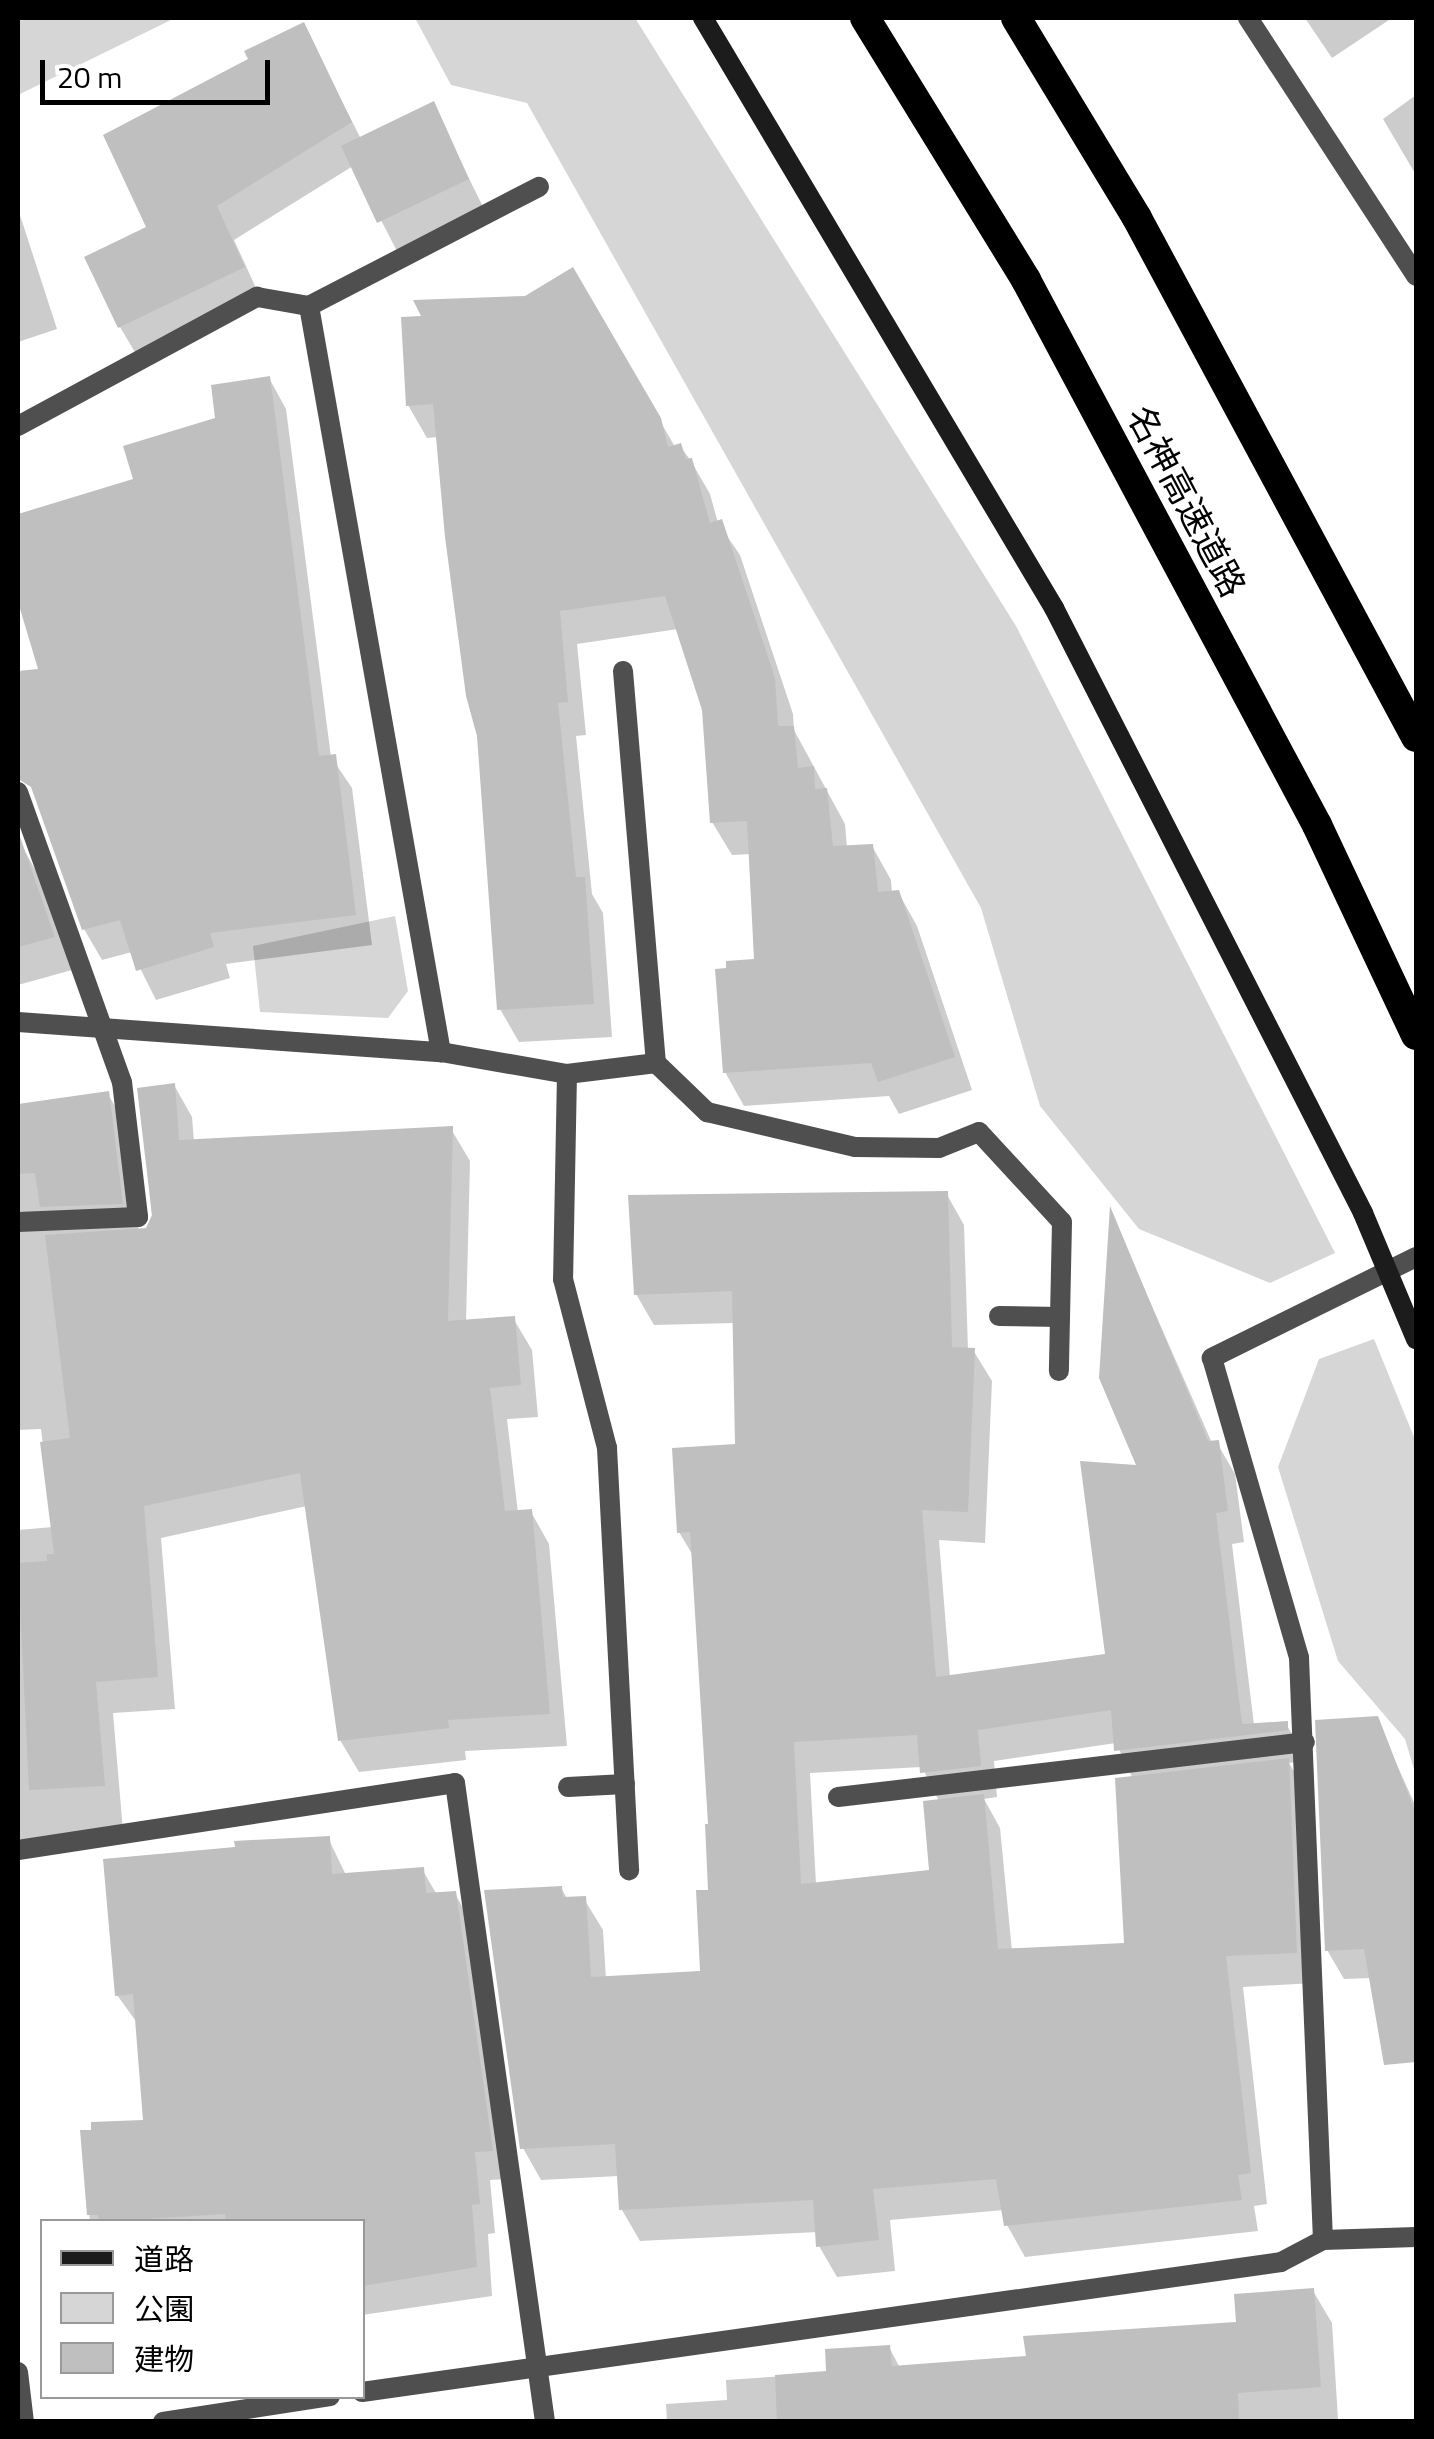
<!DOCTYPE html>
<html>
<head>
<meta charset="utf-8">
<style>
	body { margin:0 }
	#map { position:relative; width:1434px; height:2439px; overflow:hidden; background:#fff; font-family:"Titillium Web","Noto Sans JP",sans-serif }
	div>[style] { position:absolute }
	.green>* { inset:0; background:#d6d6d6 }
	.shadow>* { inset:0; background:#0003 }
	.building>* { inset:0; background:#bfbfbf }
	.street>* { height:20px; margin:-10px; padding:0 10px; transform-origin:10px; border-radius:10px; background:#4f4f4f }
	.secondary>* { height:20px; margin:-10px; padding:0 10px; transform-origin:10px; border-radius:10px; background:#1c1c1c }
	.highway>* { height:30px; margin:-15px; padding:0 15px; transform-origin:15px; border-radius:15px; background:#000 }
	span { translate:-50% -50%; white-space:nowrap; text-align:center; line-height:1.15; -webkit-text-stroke:9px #fff; paint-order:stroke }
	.street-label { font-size:35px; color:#000 }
	.frame { position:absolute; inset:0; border:20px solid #000; pointer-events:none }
	.legend { position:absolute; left:40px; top:2219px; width:325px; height:180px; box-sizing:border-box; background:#fff; border:2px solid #999; margin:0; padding:12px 18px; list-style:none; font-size:30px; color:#000 }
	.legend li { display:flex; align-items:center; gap:20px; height:50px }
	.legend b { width:50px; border:2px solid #999 }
	.scale { position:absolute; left:40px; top:60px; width:230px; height:45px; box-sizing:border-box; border:5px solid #000; border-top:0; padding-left:12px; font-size:30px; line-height:35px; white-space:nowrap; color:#000; -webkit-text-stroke:8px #fff; paint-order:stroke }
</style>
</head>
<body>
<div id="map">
	<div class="green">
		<div style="clip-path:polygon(18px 18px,175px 18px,18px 95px)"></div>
		<div style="clip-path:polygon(415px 18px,635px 18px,1016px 626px,1335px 1253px,1270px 1283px,1139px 1229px,1040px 1106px,981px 908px,527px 103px,451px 85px)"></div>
		<div style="clip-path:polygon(395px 916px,408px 991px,388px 1018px,260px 1012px,253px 946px)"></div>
		<div style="clip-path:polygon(1374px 1339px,1416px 1442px,1416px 1776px,1405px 1739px,1338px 1661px,1278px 1467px,1319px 1359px)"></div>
	</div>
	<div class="shadow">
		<div style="clip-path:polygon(1305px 18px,1392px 18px,1332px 58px)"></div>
		<div style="clip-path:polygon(303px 25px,361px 139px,433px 105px,486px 213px,399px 255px,353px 166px,234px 240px,262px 301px,139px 359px,120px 327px,150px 228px,251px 60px)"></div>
		<div style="clip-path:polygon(1416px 95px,1416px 175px,1383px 119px)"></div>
		<div style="clip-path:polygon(18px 209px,57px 329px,18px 342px)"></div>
		<div style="clip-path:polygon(573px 270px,675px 447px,680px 446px,691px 461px,710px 494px,718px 523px,740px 555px,793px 714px,794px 730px,845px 824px,847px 848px,872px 846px,891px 880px,892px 893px,898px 892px,917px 926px,972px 1090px,899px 1114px,889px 1096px,744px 1106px,725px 1072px,757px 962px,751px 854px,732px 855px,712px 822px,704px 710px,678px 629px,577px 644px,586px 735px,576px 736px,592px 894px,603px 913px,612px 1037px,519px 1042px,500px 1009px,479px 735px,438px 437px,427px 438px,408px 405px,526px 298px)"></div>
		<div style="clip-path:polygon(269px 378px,286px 409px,331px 757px,352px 788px,372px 945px,226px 964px,230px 978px,156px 1000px,132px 952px,102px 960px,84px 929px,101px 818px,18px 594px,18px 517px,136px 480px)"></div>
		<div style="clip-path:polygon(18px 839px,37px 873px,72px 970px,18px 985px)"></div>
		<div style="clip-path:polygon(174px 1085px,192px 1117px,194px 1142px,451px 1129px,470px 1161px,466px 1322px,513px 1318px,532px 1350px,538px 1417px,507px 1419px,518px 1513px,531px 1512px,549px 1544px,567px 1746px,465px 1751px,466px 1760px,359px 1772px,340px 1740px,307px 1506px,161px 1538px,175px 1709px,113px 1713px,124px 1843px,18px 1844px,18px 1530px,53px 1527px,41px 1429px,18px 1430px,18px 1106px,108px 1094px,126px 1126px,139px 1233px,153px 1225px,139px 1090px)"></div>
		<div style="clip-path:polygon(evenodd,946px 1193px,964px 1225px,968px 1350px,973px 1350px,992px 1381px,985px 1543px,939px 1540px,950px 1677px,1108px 1656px,1140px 1467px,1112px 1215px,1212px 1443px,1217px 1443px,1235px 1474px,1244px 1542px,1232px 1544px,1254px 1725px,1286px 1724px,1305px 1755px,1305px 1761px,1289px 1763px,1306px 1792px,1314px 1983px,1243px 1987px,1267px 2204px,1254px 2206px,1258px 2231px,1025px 2257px,1007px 2225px,1004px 2210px,890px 2220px,895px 2271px,837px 2277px,819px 2246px,818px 2232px,640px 2241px,622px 2210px,619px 2176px,541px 2180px,523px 2148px,561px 1888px,568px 1900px,584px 1899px,603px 1930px,606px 1979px,702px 1973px,711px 1892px,711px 1827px,695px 1559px,679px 1532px,737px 1447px,735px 1323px,654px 1325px,636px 1294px,946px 1193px,1116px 1743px,1133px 1779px,1126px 1945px,1012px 1951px,1000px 1828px,984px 1799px,997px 1797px,994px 1761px,1116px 1743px,946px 1193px,922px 1767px,939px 1801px,932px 1872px,816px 1884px,810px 1773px,922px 1767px)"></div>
		<div style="clip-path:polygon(1376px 1719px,1416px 1807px,1416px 2039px,1394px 2043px,1371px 1978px,1344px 1979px,1327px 1950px)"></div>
		<div style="clip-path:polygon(328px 1838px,346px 1875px,422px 1869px,437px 1895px,455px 1894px,472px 1923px,508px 2179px,490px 2180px,495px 2233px,488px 2234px,492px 2296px,362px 2315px,362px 2222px,90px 2222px,82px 2133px,145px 2122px,138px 2024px,117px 1995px)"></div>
		<div style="clip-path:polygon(1313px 2291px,1332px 2323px,1338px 2419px,667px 2422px,666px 2404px,727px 2400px,726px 2380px,829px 2373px,889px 2347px,900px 2368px,1029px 2358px,1239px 2324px)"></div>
	</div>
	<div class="building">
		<div style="clip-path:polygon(304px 22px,352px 122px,217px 206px,245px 267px,118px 328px,84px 257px,146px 227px,103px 135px,248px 59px,244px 51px)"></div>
		<div style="clip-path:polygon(434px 101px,469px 179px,377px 223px,341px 146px)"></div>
		<div style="clip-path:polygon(573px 267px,661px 418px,668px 447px,681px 443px,686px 459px,692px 458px,710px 523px,722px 519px,775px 678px,778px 726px,794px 726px,798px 768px,814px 766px,815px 789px,827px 788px,833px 846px,873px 844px,878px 892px,899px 890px,955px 1057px,878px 1082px,871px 1063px,723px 1073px,715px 969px,726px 968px,726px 961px,754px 959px,747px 821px,710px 823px,702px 710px,665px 596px,560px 611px,568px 702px,558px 703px,576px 877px,585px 877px,594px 1004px,497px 1010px,477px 736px,466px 696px,445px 537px,433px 404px,406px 406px,401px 317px,421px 316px,413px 300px,525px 296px)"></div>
		<div style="clip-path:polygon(270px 376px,319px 756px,336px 754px,356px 915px,210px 933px,214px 947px,136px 971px,120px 920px,82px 930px,31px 787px,18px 779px,18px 671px,38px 669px,18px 602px,18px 514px,133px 479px,123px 446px,215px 418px,211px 385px)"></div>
		<div style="clip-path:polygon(18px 831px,55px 937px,18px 947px)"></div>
		<div style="clip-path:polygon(175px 1083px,179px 1140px,453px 1126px,448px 1321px,515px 1316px,521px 1385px,490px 1388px,505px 1511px,532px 1509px,550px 1714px,448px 1720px,449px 1728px,338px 1741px,300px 1473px,144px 1506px,158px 1677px,96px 1682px,105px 1786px,29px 1790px,18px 1563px,47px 1561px,47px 1554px,54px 1554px,40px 1442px,70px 1438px,45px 1235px,146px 1228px,152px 1215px,137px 1088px)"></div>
		<div style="clip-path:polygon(109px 1091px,123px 1204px,40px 1207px,35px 1173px,18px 1174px,18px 1104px)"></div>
		<div style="clip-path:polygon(948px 1191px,952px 1347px,975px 1348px,968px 1512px,922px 1510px,936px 1677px,1105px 1654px,1080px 1461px,1136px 1465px,1099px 1378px,1110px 1206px,1208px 1441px,1219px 1440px,1228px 1511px,1216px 1513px,1242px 1724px,1288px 1721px,1288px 1730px,1114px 1751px,1111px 1710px,978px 1730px,981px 1766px,920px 1773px,917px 1735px,794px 1742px,801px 1884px,929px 1870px,923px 1801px,984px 1794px,998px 1949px,1124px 1943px,1115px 1778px,1289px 1758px,1297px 1953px,1226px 1956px,1251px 2173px,1238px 2175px,1242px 2200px,1004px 2226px,996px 2179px,873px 2189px,879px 2240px,816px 2247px,813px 2200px,619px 2210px,615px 2144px,520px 2149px,484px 1890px,562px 1886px,563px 1897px,586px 1896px,591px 1977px,700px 1971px,696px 1890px,708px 1890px,705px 1824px,708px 1824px,690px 1532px,677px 1533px,672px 1448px,735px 1444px,732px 1291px,634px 1295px,628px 1195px)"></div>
		<div style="clip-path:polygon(1378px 1716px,1416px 1814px,1416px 2062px,1384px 2065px,1364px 1949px,1325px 1951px,1315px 1720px)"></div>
		<div style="clip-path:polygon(330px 1836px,332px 1874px,424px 1867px,426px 1893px,456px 1891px,493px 2151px,475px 2152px,480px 2204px,472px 2205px,477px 2267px,362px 2286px,362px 2222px,226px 2222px,225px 2214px,99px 2222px,98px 2215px,87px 2215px,80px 2130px,91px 2130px,91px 2122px,143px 2120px,133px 1994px,115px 1996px,103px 1859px,235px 1847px,234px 1841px)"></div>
		<div style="clip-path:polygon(1314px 2288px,1321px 2387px,1238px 2393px,1239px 2422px,777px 2422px,775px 2375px,826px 2371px,825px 2349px,890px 2345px,892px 2366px,1026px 2356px,1023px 2336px,1236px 2322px,1234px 2294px)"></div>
	</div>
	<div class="street">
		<div style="left:1248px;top:18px;width:308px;rotate:56.9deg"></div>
		<div style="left:309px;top:306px;width:259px;rotate:-27.4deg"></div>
		<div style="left:18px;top:426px;width:272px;rotate:-28.4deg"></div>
		<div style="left:257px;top:297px;width:53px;rotate:9.8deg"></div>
		<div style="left:309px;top:306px;width:758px;rotate:79.97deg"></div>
		<div style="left:623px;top:671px;width:393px;rotate:85.2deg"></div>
		<div style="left:18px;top:792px;width:308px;rotate:70.3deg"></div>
		<div style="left:122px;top:1082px;width:136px;rotate:83.2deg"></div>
		<div style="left:138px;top:1217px;width:120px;rotate:177.6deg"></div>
		<div style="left:18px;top:1022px;width:424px;rotate:4.1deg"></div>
		<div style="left:441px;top:1052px;width:128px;rotate:9.9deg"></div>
		<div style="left:567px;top:1074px;width:90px;rotate:-7deg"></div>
		<div style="left:656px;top:1063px;width:71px;rotate:43.9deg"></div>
		<div style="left:707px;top:1112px;width:152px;rotate:13.3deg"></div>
		<div style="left:855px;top:1147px;width:84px;rotate:0.7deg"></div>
		<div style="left:939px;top:1148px;width:43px;rotate:-21.8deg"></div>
		<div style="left:979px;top:1132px;width:122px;rotate:47.3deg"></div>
		<div style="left:1062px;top:1222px;width:149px;rotate:91.2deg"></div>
		<div style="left:567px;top:1074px;width:205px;rotate:91.1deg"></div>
		<div style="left:563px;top:1279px;width:175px;rotate:75.4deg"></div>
		<div style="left:607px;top:1448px;width:423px;rotate:87deg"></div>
		<div style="left:1416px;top:1257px;width:228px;rotate:153.7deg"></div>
		<div style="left:1212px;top:1358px;width:312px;rotate:73.8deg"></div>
		<div style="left:1299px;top:1658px;width:582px;rotate:87.64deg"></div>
		<div style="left:1323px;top:2240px;width:93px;rotate:-1.8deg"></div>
		<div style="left:999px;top:1316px;width:61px;rotate:0.9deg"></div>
		<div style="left:568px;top:1787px;width:57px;rotate:-3deg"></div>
		<div style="left:838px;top:1797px;width:470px;rotate:-6.7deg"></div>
		<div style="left:18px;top:1850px;width:442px;rotate:-8.7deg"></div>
		<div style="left:455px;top:1783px;width:645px;rotate:81.98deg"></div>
		<div style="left:18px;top:2372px;width:50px;rotate:83.2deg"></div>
		<div style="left:362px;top:2392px;width:928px;rotate:-8.05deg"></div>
		<div style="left:1281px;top:2262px;width:47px;rotate:-27.6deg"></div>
		<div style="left:163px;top:2422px;width:169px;rotate:-8.8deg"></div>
	</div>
	<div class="secondary">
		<div style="left:703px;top:18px;width:687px;rotate:59.25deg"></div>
		<div style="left:1054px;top:608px;width:679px;rotate:62.94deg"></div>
		<div style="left:1363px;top:1213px;width:137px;rotate:67.2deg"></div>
	</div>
	<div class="highway">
		<div style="left:865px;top:18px;width:308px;rotate:58.4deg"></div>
		<div style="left:1026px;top:280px;width:618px;rotate:61.9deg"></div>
		<div style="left:1317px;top:825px;width:232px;rotate:64.8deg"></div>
		<div style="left:1016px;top:18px;width:234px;rotate:58.8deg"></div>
		<div style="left:1137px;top:218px;width:589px;rotate:61.74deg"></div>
	</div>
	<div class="street-label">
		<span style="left:1187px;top:501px;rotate:62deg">名神高速道路</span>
	</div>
	<div class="frame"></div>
	<ul class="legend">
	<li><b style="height:12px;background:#1c1c1c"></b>道路</li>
	<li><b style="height:28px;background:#d6d6d6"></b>公園</li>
	<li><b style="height:28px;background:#bfbfbf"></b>建物</li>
	</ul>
	<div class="scale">20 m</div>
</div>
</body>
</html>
